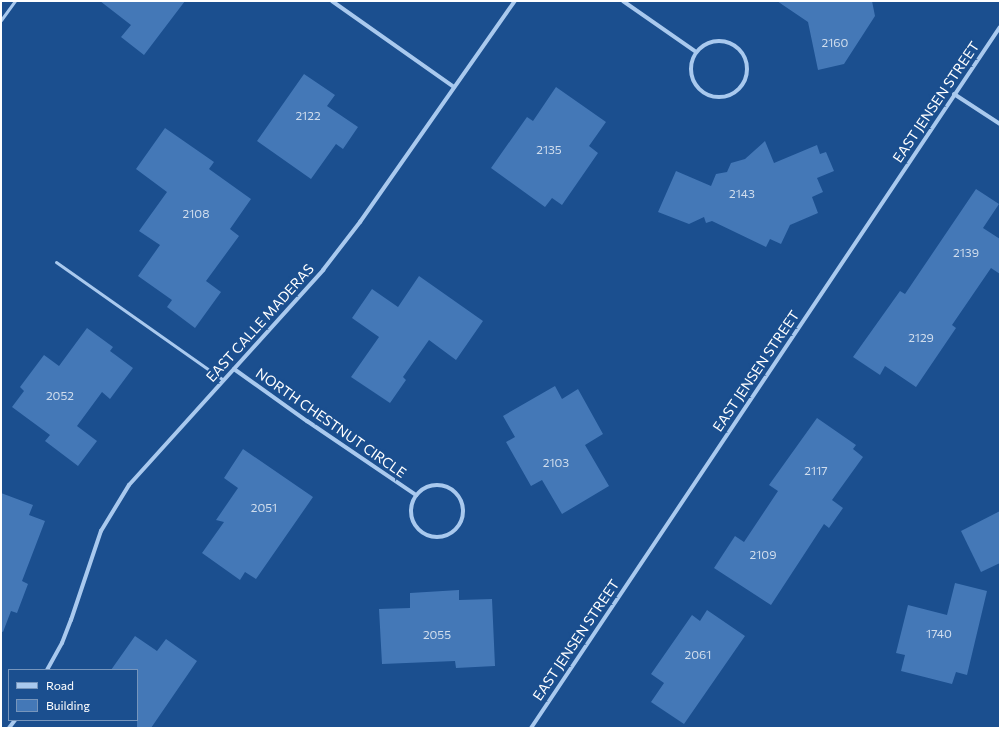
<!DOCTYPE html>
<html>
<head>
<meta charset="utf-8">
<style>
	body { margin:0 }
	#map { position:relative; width:1001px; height:729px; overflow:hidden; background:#1b4f8f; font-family:Commissioner,sans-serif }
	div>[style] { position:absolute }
	.building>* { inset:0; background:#4478b7 }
	.service>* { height:3px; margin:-1.5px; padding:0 1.5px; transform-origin:1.5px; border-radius:1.5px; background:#a9c9ee }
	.minor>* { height:4px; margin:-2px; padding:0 2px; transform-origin:2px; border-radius:2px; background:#a9c9ee }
	.minor>.ring { margin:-2px; padding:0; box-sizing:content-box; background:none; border:4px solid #a9c9ee; border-radius:50% }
	span { translate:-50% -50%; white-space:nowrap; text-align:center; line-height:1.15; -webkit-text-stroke:4px #1b4f8f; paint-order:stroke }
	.number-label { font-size:12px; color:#d0dded }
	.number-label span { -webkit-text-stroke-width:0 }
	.street-label { font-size:14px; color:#fff }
	.frame { position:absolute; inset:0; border:2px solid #fff; pointer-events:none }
	.legend { position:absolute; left:8px; top:669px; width:130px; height:52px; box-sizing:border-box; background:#1b4f8f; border:1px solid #7695bc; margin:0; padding:5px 7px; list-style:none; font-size:12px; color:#fff }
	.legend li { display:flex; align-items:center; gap:8px; height:20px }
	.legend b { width:20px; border:1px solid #7695bc }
</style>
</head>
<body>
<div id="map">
	<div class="building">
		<div style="clip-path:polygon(100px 1px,185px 1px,144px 55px,121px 37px,131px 25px)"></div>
		<div style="clip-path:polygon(777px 1px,872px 1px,875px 16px,844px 64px,818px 70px,808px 22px)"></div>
		<div style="clip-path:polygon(304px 74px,335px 95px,327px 106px,358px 127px,343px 149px,336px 144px,311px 179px,257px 141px)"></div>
		<div style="clip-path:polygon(556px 87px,606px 122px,589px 146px,598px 153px,562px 205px,552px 198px,545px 207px,491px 168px,527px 117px,533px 121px)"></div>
		<div style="clip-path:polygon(165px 128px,214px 162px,209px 169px,251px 199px,230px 229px,239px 236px,206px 281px,221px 292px,195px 328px,167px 307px,172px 300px,138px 276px,160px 245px,139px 231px,167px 192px,136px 169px)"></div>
		<div style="clip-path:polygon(765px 141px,774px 163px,817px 145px,820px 154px,826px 152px,834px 171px,817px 178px,823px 192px,812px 197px,818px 213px,790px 225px,781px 244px,770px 239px,766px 247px,712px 221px,706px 223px,704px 217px,689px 224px,658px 212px,676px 171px,711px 186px,716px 174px,727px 172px,731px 163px,745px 159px)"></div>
		<div style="clip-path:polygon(976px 189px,999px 204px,983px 228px,1000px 239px,1000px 274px,991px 268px,952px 325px,956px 328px,916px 387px,885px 366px,880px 375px,853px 357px,900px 291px,905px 294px)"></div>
		<div style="clip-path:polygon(419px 276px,483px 321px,456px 360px,429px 340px,403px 377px,406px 380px,390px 403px,351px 377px,379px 337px,352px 318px,372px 289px,398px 307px)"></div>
		<div style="clip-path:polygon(87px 328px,113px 347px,110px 351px,133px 368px,110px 399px,102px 392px,77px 426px,97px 441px,78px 466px,45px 441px,50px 435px,12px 407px,24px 391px,20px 387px,44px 355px,59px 366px)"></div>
		<div style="clip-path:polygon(555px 386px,562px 399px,578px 389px,603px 434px,585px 445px,609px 486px,562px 514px,542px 480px,531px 486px,506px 442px,515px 437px,503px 416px)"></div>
		<div style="clip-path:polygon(817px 418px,856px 445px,853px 449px,863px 457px,832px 500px,843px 508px,829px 528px,824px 524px,771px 605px,714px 568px,735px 536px,744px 542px,778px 491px,769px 485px)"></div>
		<div style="clip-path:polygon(243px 449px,313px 497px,256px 579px,245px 572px,240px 580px,202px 553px,224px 522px,216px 520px,238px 488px,224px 478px)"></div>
		<div style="clip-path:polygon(1px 493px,33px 505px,29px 515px,45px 521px,22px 581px,28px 584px,17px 613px,11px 611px,3px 632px,1px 631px)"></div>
		<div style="clip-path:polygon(1000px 511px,1000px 563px,981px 572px,961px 531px)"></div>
		<div style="clip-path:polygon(955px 583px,987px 591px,967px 675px,956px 672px,952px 684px,901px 671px,905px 655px,896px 653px,908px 605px,947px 615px)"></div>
		<div style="clip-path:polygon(459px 590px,459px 600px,492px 599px,495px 666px,456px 668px,455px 661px,382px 664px,379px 609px,410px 608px,410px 593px)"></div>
		<div style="clip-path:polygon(707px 610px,745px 636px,684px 724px,651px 702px,664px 683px,651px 674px,692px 615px,700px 621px)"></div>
		<div style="clip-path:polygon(135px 636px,157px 651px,166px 639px,197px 661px,151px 728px,137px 728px,137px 670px,111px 670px)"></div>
	</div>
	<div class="service">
		<div style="left:1px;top:20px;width:24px;rotate:-54deg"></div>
		<div style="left:56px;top:262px;width:204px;rotate:35.2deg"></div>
	</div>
	<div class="minor">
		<div style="left:332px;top:1px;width:149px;rotate:35.2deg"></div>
		<div style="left:623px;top:1px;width:89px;rotate:34.9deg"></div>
		<div class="ring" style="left:691px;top:41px;width:52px;height:52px"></div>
		<div style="left:954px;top:94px;width:55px;rotate:33.1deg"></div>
		<div style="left:234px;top:369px;width:90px;rotate:35.5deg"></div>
		<div style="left:307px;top:421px;width:132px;rotate:34.2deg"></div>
		<div class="ring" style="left:411px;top:485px;width:48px;height:48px"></div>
		<div style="left:47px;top:670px;width:31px;rotate:-61deg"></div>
		<div style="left:62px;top:643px;width:25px;rotate:-69deg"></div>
		<div style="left:71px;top:620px;width:94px;rotate:-71.4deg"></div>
		<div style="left:101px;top:531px;width:54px;rotate:-58.7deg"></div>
		<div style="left:129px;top:485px;width:290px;rotate:-47.9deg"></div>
		<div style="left:323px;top:270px;width:61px;rotate:-52.4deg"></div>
		<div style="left:360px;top:222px;width:270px;rotate:-55deg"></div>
		<div style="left:9px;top:728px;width:10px;rotate:-53deg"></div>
		<div style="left:531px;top:728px;width:843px;rotate:-56.22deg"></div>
	</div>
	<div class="number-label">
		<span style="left:835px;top:43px">2160</span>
		<span style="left:308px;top:116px">2122</span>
		<span style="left:549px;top:150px">2135</span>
		<span style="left:742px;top:194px">2143</span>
		<span style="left:196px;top:214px">2108</span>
		<span style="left:966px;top:253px">2139</span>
		<span style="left:921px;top:338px">2129</span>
		<span style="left:60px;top:396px">2052</span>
		<span style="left:556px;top:463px">2103</span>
		<span style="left:816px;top:471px">2117</span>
		<span style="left:264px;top:508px">2051</span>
		<span style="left:763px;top:555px">2109</span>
		<span style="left:939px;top:634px">1740</span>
		<span style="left:437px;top:635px">2055</span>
		<span style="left:698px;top:655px">2061</span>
	</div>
	<div class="street-label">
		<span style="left:936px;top:102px;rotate:-56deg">EAST JENSEN STREET</span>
		<span style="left:260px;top:323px;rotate:-48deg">EAST CALLE MADERAS</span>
		<span style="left:756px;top:371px;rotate:-56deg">EAST JENSEN STREET</span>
		<span style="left:331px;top:423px;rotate:35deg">NORTH CHESTNUT CIRCLE</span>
		<span style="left:576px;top:640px;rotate:-56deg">EAST JENSEN STREET</span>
	</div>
	<div class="frame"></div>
	<ul class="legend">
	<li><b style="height:5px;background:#a9c9ee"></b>Road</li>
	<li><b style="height:11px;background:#4478b7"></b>Building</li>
	</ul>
</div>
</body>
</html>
